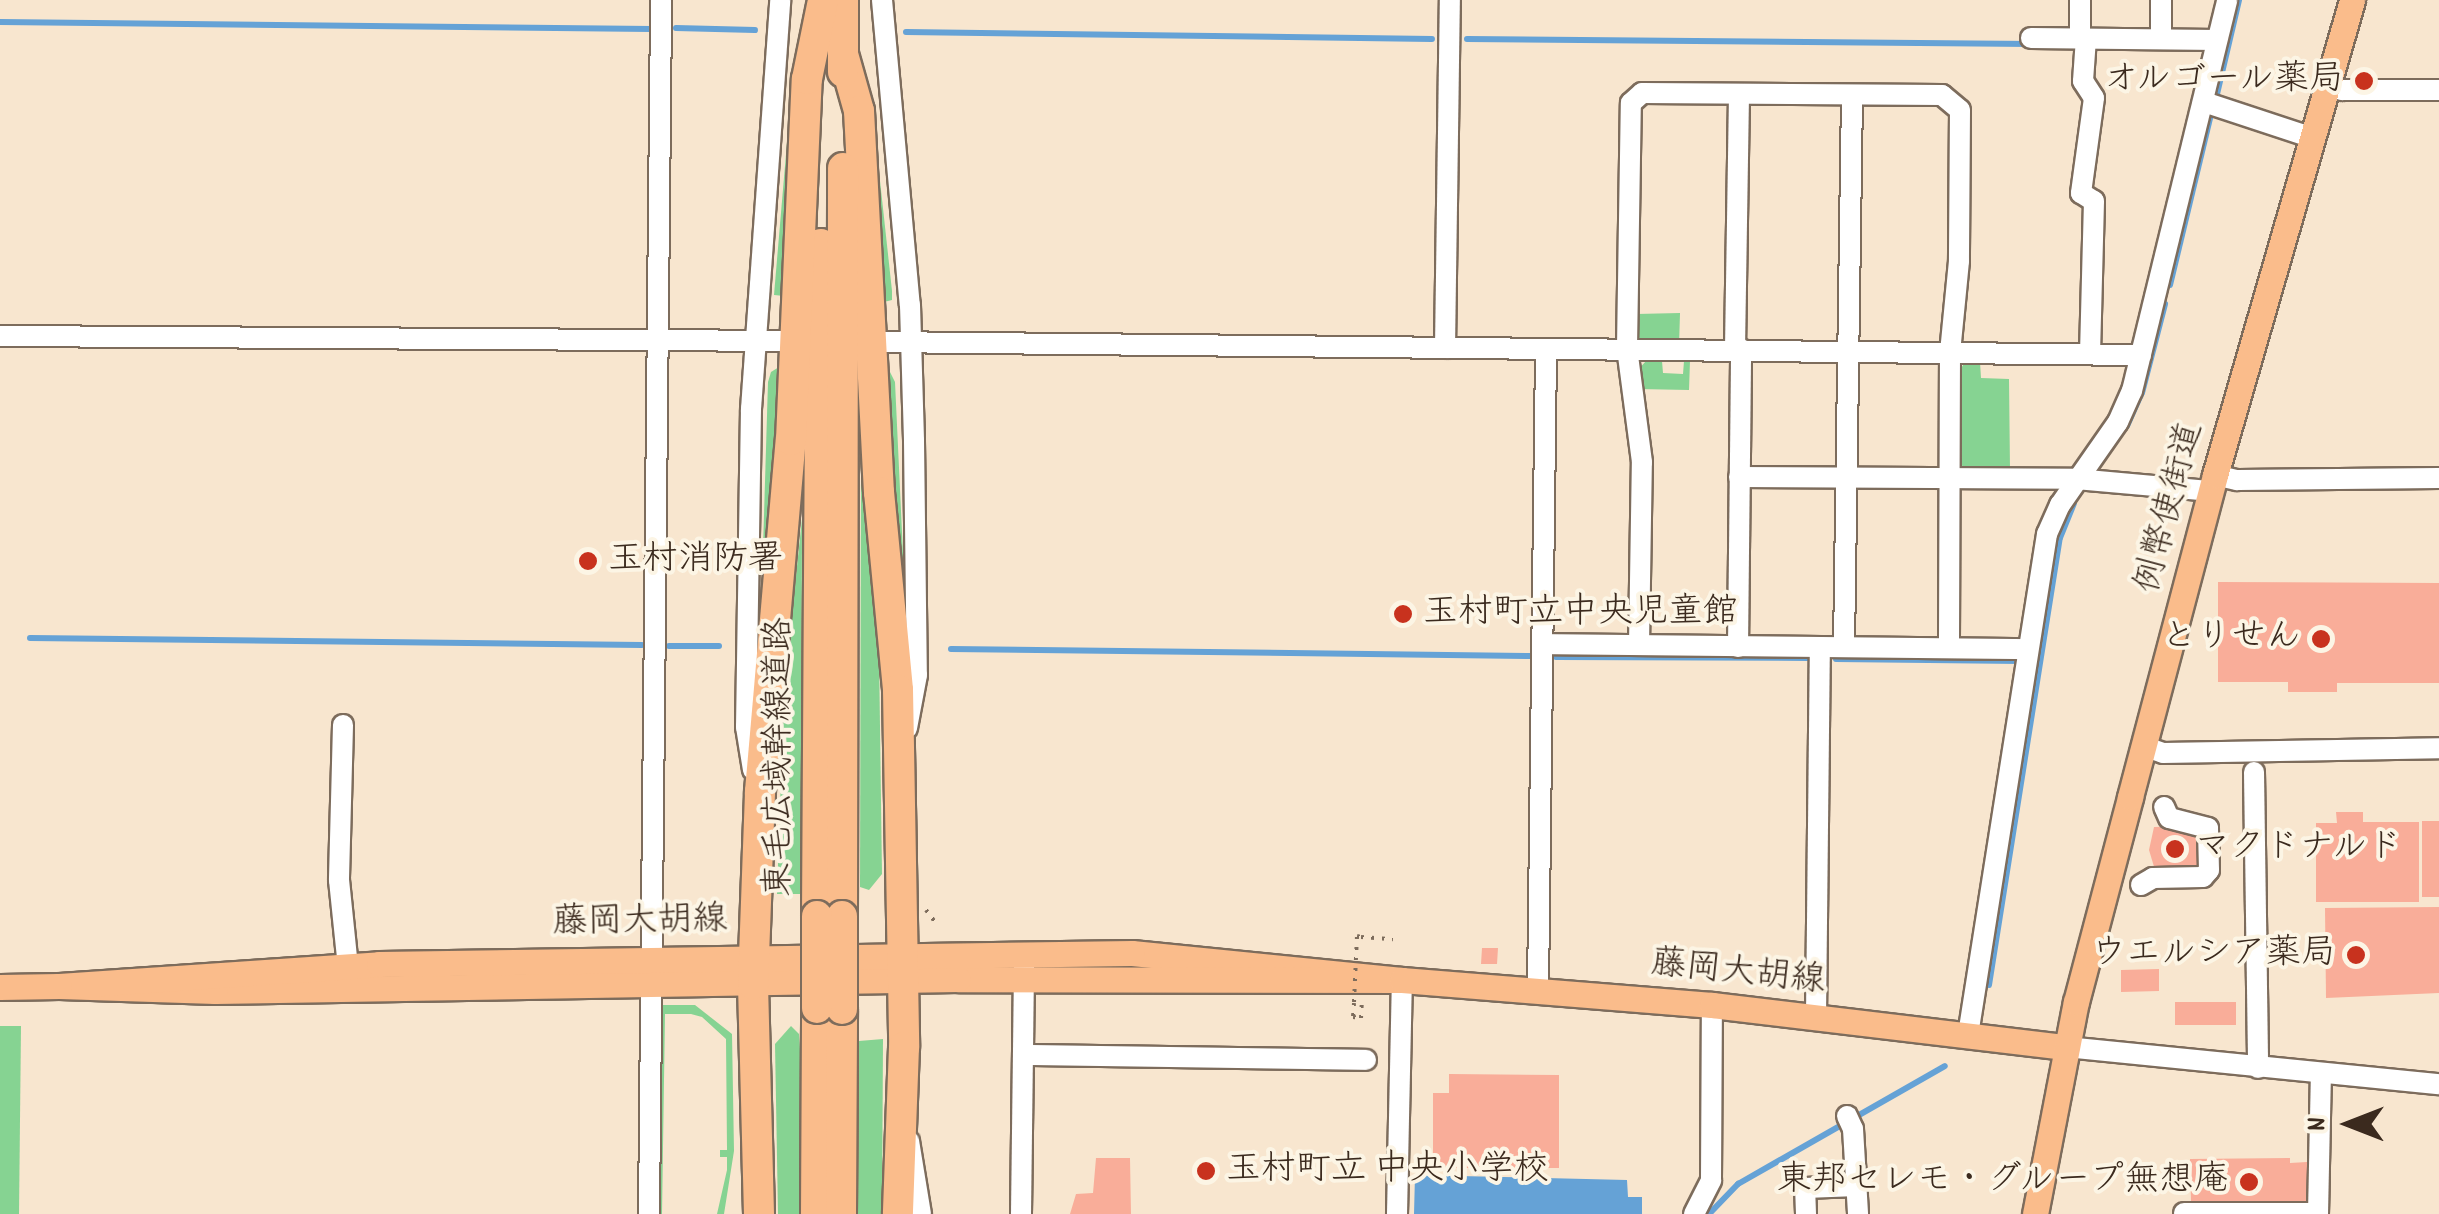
<!DOCTYPE html>
<html>
<head>
<meta charset="utf-8">
<style>
	body { margin:0 }
	#map { position:relative; width:2439px; height:1214px; overflow:hidden; background:#f8e6cf; font-family:Dekko,"Klee One",sans-serif }
	div>[style] { position:absolute }
	.green>* { inset:0; background:#86d392 }
	.water>* { inset:0; background:#65a2d6 }
	.stream>* { height:6px; margin:-3px; padding:0 3px; transform-origin:3px; border-radius:3px; background:#65a2d6 }
	.building>* { inset:0; background:#f9ad99 }
	.path>* { height:4px; margin-top:-2px; transform-origin:0; background:repeating-linear-gradient(90deg,#7d6c5c 0 2.5px,transparent 0 10.5px) }
	.roads { filter:drop-shadow(2px 0 #7d6c5c) drop-shadow(-2px 0 #7d6c5c) drop-shadow(0 2px #7d6c5c) drop-shadow(0 -2px #7d6c5c) }
	.minor>* { height:20px; margin:-10px; padding:0 10px; transform-origin:10px; border-radius:10px; background:#fff }
	.major>* { height:25px; margin:-12.5px; padding:0 12.5px; transform-origin:12.5px; border-radius:12.5px; background:#fabc8b }
	.highway>* { height:30px; margin:-15px; padding:0 15px; transform-origin:15px; border-radius:15px; background:#fabc8b }
	.path-bridge>* { height:4px; margin-top:-2px; transform-origin:0; background:repeating-linear-gradient(90deg,#7d6c5c 0 2.5px,transparent 0 10.5px) }
	.bridges { filter:drop-shadow(2px 0 #7d6c5c) drop-shadow(-2px 0 #7d6c5c) drop-shadow(0 2px #7d6c5c) drop-shadow(0 -2px #7d6c5c) }
	.highway-bridge>* { height:30px; margin:-15px; padding:0 15px; transform-origin:15px; border-radius:15px; background:#fabc8b }
	.dots>* { width:28px; height:28px; translate:-50% -50%; box-sizing:border-box; border:5px solid #fcf5e5; border-radius:50% }
	span { translate:-50% -50%; white-space:nowrap; text-align:center; line-height:1.15; -webkit-text-stroke:8px #fcf5e5; paint-order:stroke }
	.poi-label { font-size:35px; color:#3b2a1e }
	.right { translate:-100% -50%; text-align:right }
	.left { translate:0 -50%; text-align:left }
	.street-label { font-size:35px; color:#3b2a1e }
	.north { position:absolute; left:2299px; top:1074px; width:100px; height:100px; -webkit-text-stroke:8px #fcf5e5; paint-order:stroke; rotate:270deg; font-size:28px; font-weight:700; line-height:40px; text-align:center; color:#3b2a1e }
	.north::after { content:''; display:block; margin:auto; width:35px; height:45px; background:#3b2a1e; clip-path:polygon(50% 0,100% 100%,50% 72%,0 100%) }
</style>
</head>
<body>
<div id="map">
	<div class="green">
		<div style="clip-path:polygon(870px 89px,892px 291px,892px 300px,884px 302px)"></div>
		<div style="clip-path:polygon(790px 107px,784px 296px,774px 295px)"></div>
		<div style="clip-path:polygon(1680px 313px,1679px 345px,1646px 346px,1636px 334px,1636px 314px)"></div>
		<div style="clip-path:polygon(1647px 360px,1662px 361px,1663px 373px,1683px 374px,1684px 361px,1690px 361px,1689px 390px,1638px 389px,1635px 373px)"></div>
		<div style="clip-path:polygon(1966px 361px,1980px 362px,1981px 378px,2009px 379px,2010px 470px,1966px 470px,1958px 461px,1959px 371px)"></div>
		<div style="clip-path:polygon(787px 362px,758px 715px,768px 382px,771px 372px)"></div>
		<div style="clip-path:polygon(886px 364px,895px 382px,903px 554px,908px 556px,908px 667px,887px 509px)"></div>
		<div style="clip-path:polygon(861px 471px,879px 653px,882px 874px,869px 890px,860px 887px)"></div>
		<div style="clip-path:polygon(802px 519px,801px 894px,777px 894px,784px 689px)"></div>
		<div style="clip-path:polygon(661px 1005px,695px 1005px,732px 1034px,734px 1151px,724px 1214px,717px 1214px,727px 1170px,727px 1157px,720px 1157px,720px 1150px,727px 1150px,726px 1039px,702px 1017px,691px 1014px,665px 1014px,662px 1214px,657px 1214px)"></div>
		<div style="clip-path:polygon(0 1026px,21px 1026px,19px 1214px,0 1214px)"></div>
		<div style="clip-path:polygon(791px 1026px,799px 1034px,800px 1049px,799px 1214px,778px 1214px,775px 1044px)"></div>
		<div style="clip-path:polygon(883px 1039px,882px 1214px,855px 1214px,859px 1041px)"></div>
	</div>
	<div class="water">
		<div style="clip-path:polygon(1415px 1175px,1627px 1180px,1628px 1197px,1642px 1197px,1642px 1214px,1414px 1214px)"></div>
	</div>
	<div class="stream">
		<div style="left:0;top:22px;width:651px;rotate:0.62deg"></div>
		<div style="left:676px;top:28px;width:79px;rotate:1.5deg"></div>
		<div style="left:906px;top:32px;width:526px;rotate:0.76deg"></div>
		<div style="left:1467px;top:39px;width:564px;rotate:0.51deg"></div>
		<div style="left:2217px;top:94px;width:97px;rotate:-76.8deg"></div>
		<div style="left:2170px;top:285px;width:176px;rotate:-76.5deg"></div>
		<div style="left:2127px;top:426px;width:36px;rotate:-66deg"></div>
		<div style="left:2142px;top:393px;width:92px;rotate:-75.5deg"></div>
		<div style="left:30px;top:638px;width:612px;rotate:0.66deg"></div>
		<div style="left:669px;top:646px;width:50px"></div>
		<div style="left:951px;top:649px;width:579px;rotate:0.69deg"></div>
		<div style="left:1556px;top:657px;width:253px;rotate:0.2deg"></div>
		<div style="left:1836px;top:659px;width:185px;rotate:0.6deg"></div>
		<div style="left:1989px;top:985px;width:453px;rotate:-81deg"></div>
		<div style="left:2060px;top:538px;width:37px;rotate:-68deg"></div>
		<div style="left:1709px;top:1214px;width:42px;rotate:-46deg"></div>
		<div style="left:1738px;top:1184px;width:238px;rotate:-29.7deg"></div>
	</div>
	<div class="building">
		<div style="clip-path:polygon(2218px 582px,2439px 583px,2439px 683px,2337px 683px,2337px 692px,2288px 692px,2288px 682px,2218px 682px)"></div>
		<div style="clip-path:polygon(2336px 812px,2363px 812px,2363px 822px,2419px 822px,2419px 902px,2316px 902px,2316px 823px,2337px 823px)"></div>
		<div style="clip-path:polygon(2422px 821px,2439px 821px,2439px 897px,2422px 897px)"></div>
		<div style="clip-path:polygon(2188px 826px,2200px 831px,2201px 867px,2155px 870px,2149px 850px,2154px 827px)"></div>
		<div style="clip-path:polygon(2439px 907px,2439px 993px,2326px 998px,2325px 908px)"></div>
		<div style="clip-path:polygon(1482px 948px,1498px 948px,1497px 964px,1481px 964px)"></div>
		<div style="clip-path:polygon(2159px 969px,2159px 991px,2121px 992px,2121px 970px)"></div>
		<div style="clip-path:polygon(2175px 1002px,2236px 1002px,2236px 1025px,2175px 1025px)"></div>
		<div style="clip-path:polygon(1449px 1074px,1559px 1075px,1559px 1168px,1433px 1168px,1433px 1093px,1449px 1093px)"></div>
		<div style="clip-path:polygon(1096px 1158px,1130px 1158px,1131px 1214px,1070px 1214px,1076px 1194px,1093px 1193px)"></div>
		<div style="clip-path:polygon(2290px 1158px,2290px 1163px,2307px 1162px,2308px 1202px,2191px 1203px,2190px 1159px)"></div>
	</div>
	<div class="path">
		<div style="left:926px;top:910px;width:20px;rotate:53deg"></div>
		<div style="left:718px;top:932px;width:20px;rotate:-57deg"></div>
		<div style="left:1361px;top:937px;width:32px;rotate:4deg"></div>
		<div style="left:1354px;top:1003px;width:14px;rotate:94deg"></div>
		<div style="left:1353px;top:1017px;width:8px;rotate:7deg"></div>
		<div style="left:1361px;top:1018px;width:18px;rotate:-87deg"></div>
	</div>
	<div class="roads">
		<div class="minor">
			<div style="left:882px;top:0;width:306px;rotate:84.8deg"></div>
			<div style="left:910px;top:305px;width:136px;rotate:88.3deg"></div>
			<div style="left:914px;top:441px;width:234px;rotate:89.3deg"></div>
			<div style="left:917px;top:675px;width:54px;rotate:100.7deg"></div>
			<div style="left:2080px;top:0;width:38px;rotate:90deg"></div>
			<div style="left:2031px;top:38px;width:186px;rotate:0.6deg"></div>
			<div style="left:2086px;top:38px;width:43px;rotate:94deg"></div>
			<div style="left:2083px;top:81px;width:20px;rotate:57deg"></div>
			<div style="left:2094px;top:98px;width:96px;rotate:97.8deg"></div>
			<div style="left:2081px;top:193px;width:15px;rotate:32deg"></div>
			<div style="left:2094px;top:201px;width:152px;rotate:91.5deg"></div>
			<div style="left:2161px;top:38px;width:38px;rotate:-90deg"></div>
			<div style="left:2327px;top:86px;width:16px;rotate:15deg"></div>
			<div style="left:2342px;top:90px;width:97px"></div>
			<div style="left:2204px;top:102px;width:115px;rotate:18.3deg"></div>
			<div style="left:0;top:336px;width:788px;rotate:0.36deg"></div>
			<div style="left:878px;top:342px;width:1263px;rotate:0.59deg"></div>
			<div style="left:1445px;top:348px;width:348px;rotate:-89.2deg"></div>
			<div style="left:1735px;top:349px;width:253px;rotate:-89.1deg"></div>
			<div style="left:2215px;top:475px;width:23px;rotate:13deg"></div>
			<div style="left:2237px;top:480px;width:202px;rotate:-0.6deg"></div>
			<div style="left:1739px;top:477px;width:337px;rotate:0.3deg"></div>
			<div style="left:2076px;top:479px;width:136px;rotate:5.1deg"></div>
			<div style="left:1543px;top:644px;width:485px;rotate:0.6deg"></div>
			<div style="left:1639px;top:645px;width:183px;rotate:-89.1deg"></div>
			<div style="left:1642px;top:462px;width:115px;rotate:-97.5deg"></div>
			<div style="left:1627px;top:348px;width:245px;rotate:-89.1deg"></div>
			<div style="left:1631px;top:103px;width:15px;rotate:-42deg"></div>
			<div style="left:1642px;top:93px;width:300px;rotate:0.4deg"></div>
			<div style="left:1942px;top:95px;width:23px;rotate:40deg"></div>
			<div style="left:1960px;top:110px;width:151px;rotate:90.4deg"></div>
			<div style="left:1959px;top:261px;width:91px;rotate:95.6deg"></div>
			<div style="left:1950px;top:352px;width:296px;rotate:90.2deg"></div>
			<div style="left:1738px;top:647px;width:298px;rotate:-89.4deg"></div>
			<div style="left:1844px;top:647px;width:552px;rotate:-89.17deg"></div>
			<div style="left:343px;top:725px;width:155px;rotate:91.5deg"></div>
			<div style="left:339px;top:880px;width:98px;rotate:84.1deg"></div>
			<div style="left:2143px;top:746px;width:21px;rotate:19deg"></div>
			<div style="left:2163px;top:753px;width:276px;rotate:-1deg"></div>
			<div style="left:753px;top:770px;width:44px;rotate:-99.2deg"></div>
			<div style="left:746px;top:727px;width:318px;rotate:-89.1deg"></div>
			<div style="left:751px;top:409px;width:410px;rotate:-85.9deg"></div>
			<div style="left:2254px;top:772px;width:296px;rotate:89.2deg"></div>
			<div style="left:2141px;top:885px;width:14px;rotate:-30deg"></div>
			<div style="left:2153px;top:878px;width:50px;rotate:-1.1deg"></div>
			<div style="left:2203px;top:877px;width:9px;rotate:-49deg"></div>
			<div style="left:2209px;top:870px;width:42px;rotate:-91.4deg"></div>
			<div style="left:2208px;top:828px;width:40px;rotate:-165.6deg"></div>
			<div style="left:2169px;top:818px;width:12px;rotate:-114deg"></div>
			<div style="left:1538px;top:989px;width:639px;rotate:-89.28deg"></div>
			<div style="left:1816px;top:1017px;width:369px;rotate:-89.4deg"></div>
			<div style="left:1968px;top:1035px;width:507px;rotate:-81.04deg"></div>
			<div style="left:2047px;top:534px;width:32px;rotate:-66deg"></div>
			<div style="left:2060px;top:505px;width:101px;rotate:-55.1deg"></div>
			<div style="left:2118px;top:422px;width:34px;rotate:-66deg"></div>
			<div style="left:2132px;top:391px;width:402px;rotate:-76.3deg"></div>
			<div style="left:2066px;top:1047px;width:375px;rotate:5.7deg"></div>
			<div style="left:1024px;top:1055px;width:342px;rotate:0.8deg"></div>
			<div style="left:1847px;top:1116px;width:14px;rotate:65deg"></div>
			<div style="left:1853px;top:1129px;width:85px;rotate:86.6deg"></div>
			<div style="left:909px;top:1141px;width:74px;rotate:80.7deg"></div>
			<div style="left:2184px;top:1213px;width:134px"></div>
			<div style="left:649px;top:1214px;width:1214px;rotate:-89.43deg"></div>
			<div style="left:1021px;top:1214px;width:248px;rotate:-89.3deg"></div>
			<div style="left:1397px;top:1214px;width:234px;rotate:-88.8deg"></div>
			<div style="left:1694px;top:1214px;width:38px;rotate:-63deg"></div>
			<div style="left:1711px;top:1180px;width:175px;rotate:-89.7deg"></div>
			<div style="left:1806px;top:1214px;width:26px;rotate:-92deg"></div>
			<div style="left:1805px;top:1188px;width:52px;rotate:-2.2deg"></div>
			<div style="left:2318px;top:1214px;width:140px;rotate:-88.8deg"></div>
		</div>
		<div class="major">
			<div style="left:1132px;top:953px;width:271px;rotate:5.7deg"></div>
			<div style="left:1402px;top:980px;width:444px;rotate:-179.9deg"></div>
			<div style="left:958px;top:979px;width:743px;rotate:179.07deg"></div>
			<div style="left:215px;top:991px;width:156px;rotate:-178.2deg"></div>
			<div style="left:59px;top:986px;width:321px;rotate:-3.9deg"></div>
			<div style="left:379px;top:964px;width:753px;rotate:-0.84deg"></div>
			<div style="left:1402px;top:980px;width:311px;rotate:4.6deg"></div>
			<div style="left:1712px;top:1005px;width:356px;rotate:6.8deg"></div>
			<div style="left:0;top:987px;width:59px;rotate:-1deg"></div>
			<div style="left:2035px;top:1214px;width:216px;rotate:-79.1deg"></div>
			<div style="left:2076px;top:1002px;width:212px;rotate:-75.2deg"></div>
			<div style="left:2130px;top:797px;width:333px;rotate:-75.2deg"></div>
			<div style="left:2215px;top:475px;width:494px;rotate:-73.9deg"></div>
		</div>
		<div class="highway">
			<div style="left:843px;top:54px;width:59px;rotate:74.3deg"></div>
			<div style="left:859px;top:111px;width:382px;rotate:87deg"></div>
			<div style="left:879px;top:492px;width:199px;rotate:84.5deg"></div>
			<div style="left:898px;top:690px;width:357px;rotate:89deg"></div>
			<div style="left:904px;top:1047px;width:167px;rotate:92.1deg"></div>
			<div style="left:843px;top:72px;width:72px;rotate:-90deg"></div>
			<div style="left:817px;top:916px;width:672px;rotate:-89.66deg"></div>
			<div style="left:842px;top:916px;width:748px;rotate:-89.92deg"></div>
			<div style="left:759px;top:1214px;width:230px;rotate:-91.5deg"></div>
			<div style="left:753px;top:984px;width:193px;rotate:-87.9deg"></div>
			<div style="left:760px;top:791px;width:352px;rotate:-85deg"></div>
			<div style="left:791px;top:440px;width:361px;rotate:-87.5deg"></div>
			<div style="left:807px;top:79px;width:76px;rotate:-78.5deg"></div>
			<div style="left:816px;top:1214px;width:206px;rotate:-89.7deg"></div>
			<div style="left:841px;top:1214px;width:205px;rotate:-89.7deg"></div>
		</div>
	</div>
	<div class="path-bridge">
		<div style="left:1354px;top:1002px;width:66px;rotate:-87.4deg"></div>
		<div style="left:1357px;top:936px;width:4px;rotate:14deg"></div>
	</div>
	<div class="bridges">
		<div class="highway-bridge">
			<div style="left:842px;top:916px;width:93px;rotate:90deg"></div>
			<div style="left:817px;top:1008px;width:92px;rotate:-90deg"></div>
		</div>
	</div>
	<div class="dots">
		<div style="left:2364px;top:81px;background:#c8321e"></div>
		<div style="left:588px;top:561px;background:#c8321e"></div>
		<div style="left:1403px;top:614px;background:#c8321e"></div>
		<div style="left:2321px;top:639px;background:#c8321e"></div>
		<div style="left:2175px;top:849px;background:#c8321e"></div>
		<div style="left:2356px;top:955px;background:#c8321e"></div>
		<div style="left:1206px;top:1171px;background:#c8321e"></div>
		<div style="left:2249px;top:1182px;background:#c8321e"></div>
	</div>
	<div class="poi-label">
		<span class="right" style="left:2344px;top:81px">オルゴール薬局</span>
		<span class="left" style="left:608px;top:561px">玉村消防署</span>
		<span class="left" style="left:1423px;top:614px">玉村町立中央児童館</span>
		<span class="right" style="left:2301px;top:639px">とりせん</span>
		<span class="left" style="left:2195px;top:849px">マクドナルド</span>
		<span class="right" style="left:2336px;top:955px">ウエルシア薬局</span>
		<span class="left" style="left:1226px;top:1171px">玉村町立 中央小学校</span>
		<span class="right" style="left:2229px;top:1182px">東邦セレモ・グループ無想庵</span>
	</div>
	<div class="street-label">
		<span style="left:2171px;top:508px;rotate:-75deg">例幣使街道</span>
		<span style="left:781px;top:757px;rotate:-90deg">東毛広域幹線道路</span>
		<span style="left:640px;top:923px;rotate:-1deg">藤岡大胡線</span>
		<span style="left:1738px;top:974px;rotate:6deg">藤岡大胡線</span>
	</div>
	<div class="north">N</div>
</div>
</body>
</html>
